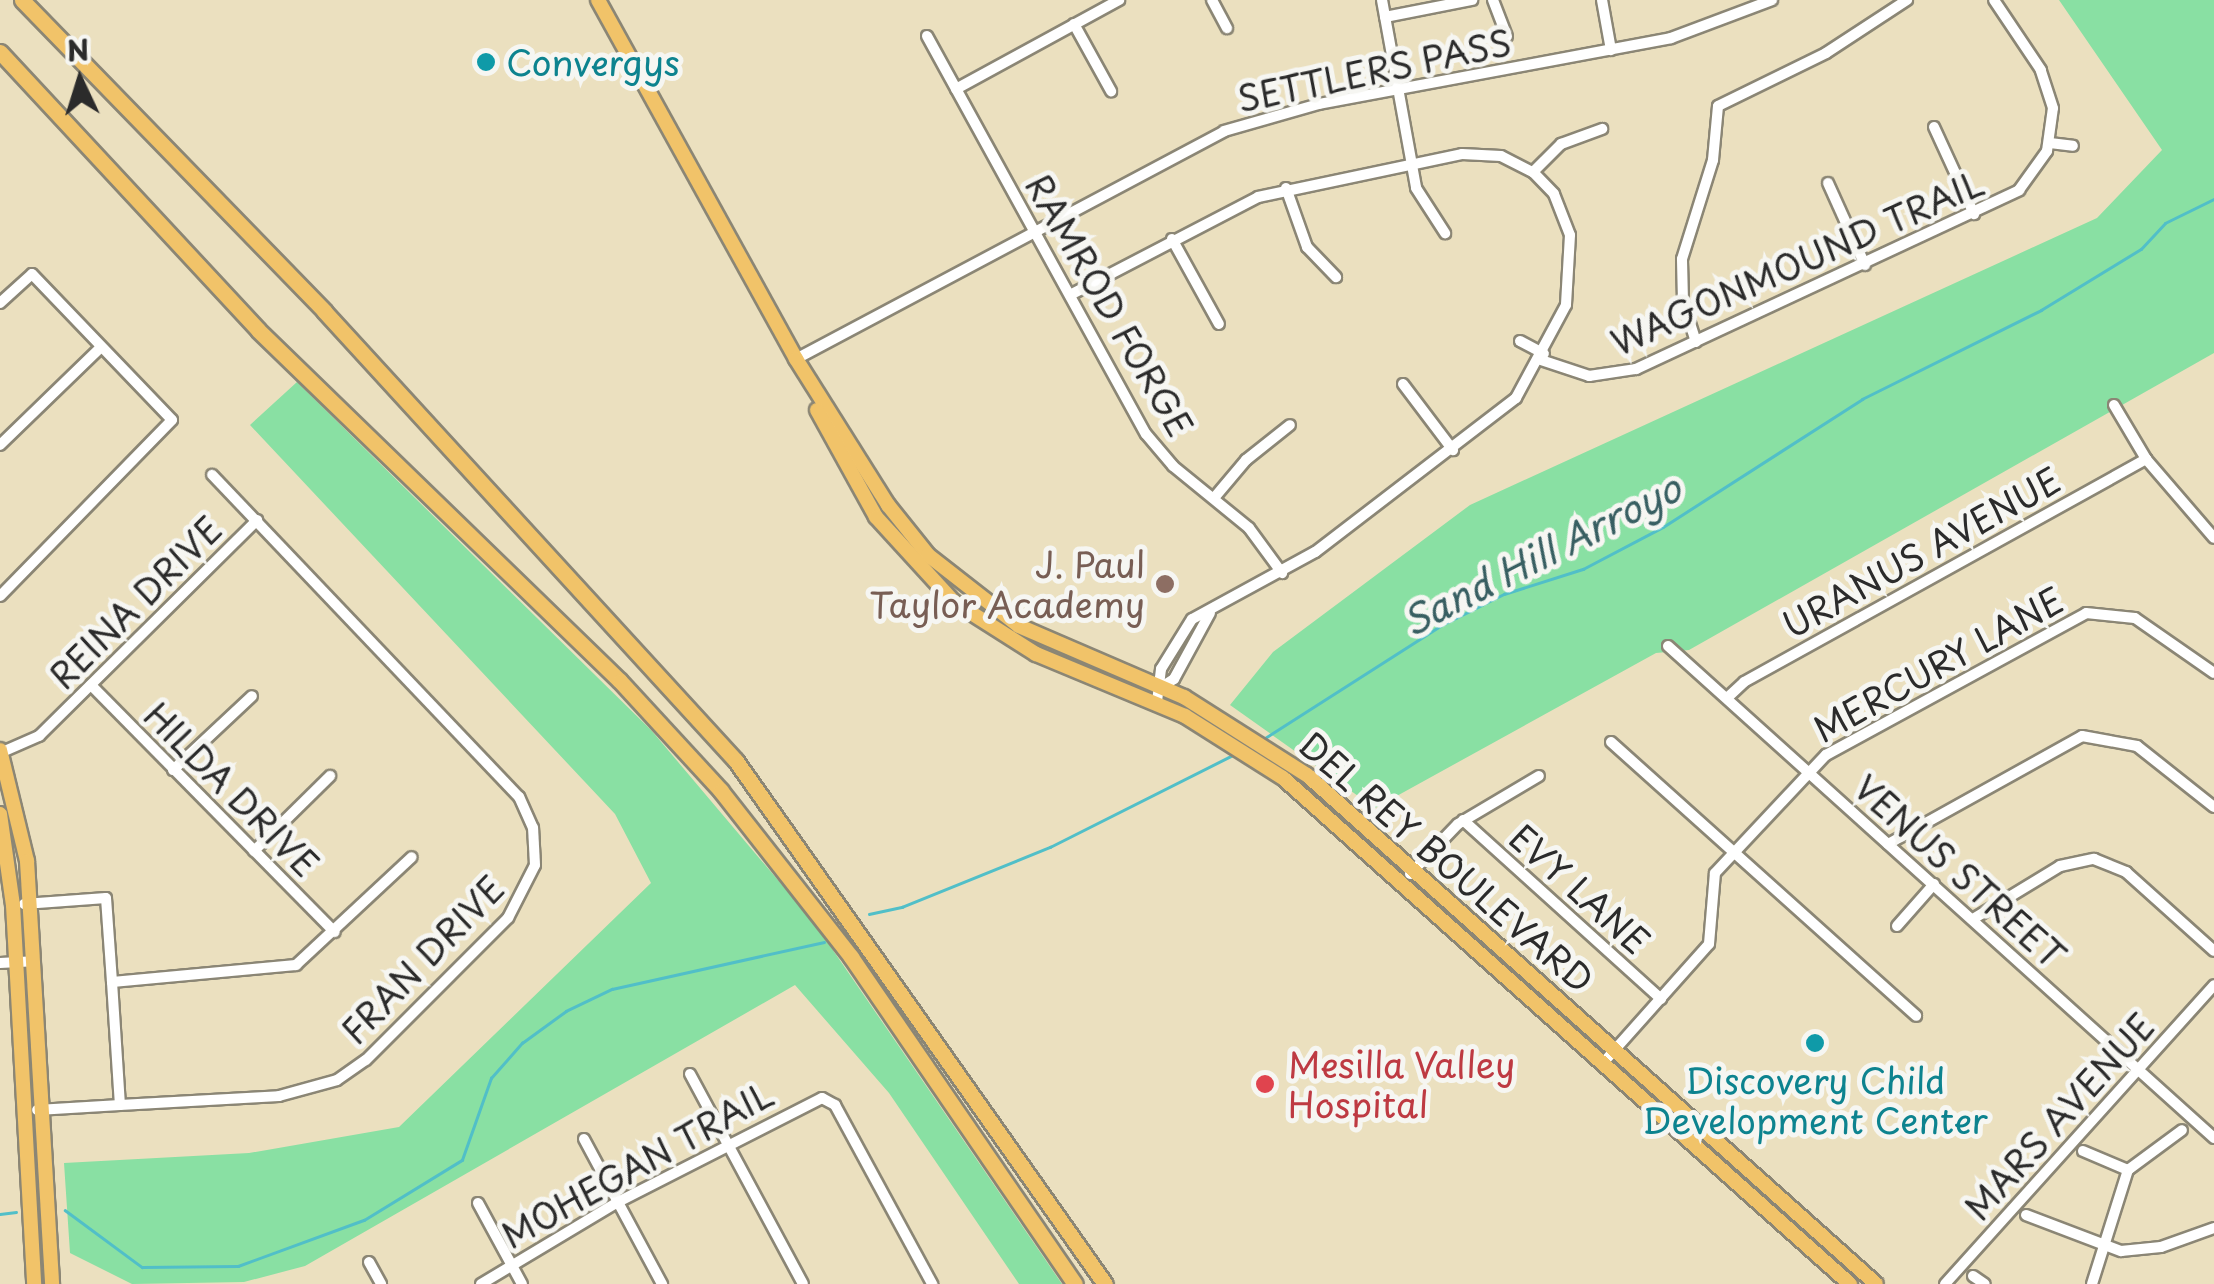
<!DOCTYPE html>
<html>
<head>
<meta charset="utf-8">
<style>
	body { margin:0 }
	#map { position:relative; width:2214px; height:1284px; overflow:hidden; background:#ebe0bf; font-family:"Playpen Sans",sans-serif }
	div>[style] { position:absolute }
	.green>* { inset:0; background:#89e0a3 }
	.stream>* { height:2.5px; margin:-1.25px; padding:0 1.25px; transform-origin:1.25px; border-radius:1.25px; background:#51bfc8 }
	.roads { filter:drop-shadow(2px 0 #8b8675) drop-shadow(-2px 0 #8b8675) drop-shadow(0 2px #8b8675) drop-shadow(0 -2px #8b8675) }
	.minor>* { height:10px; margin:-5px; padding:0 5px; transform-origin:5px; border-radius:5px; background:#fff }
	.major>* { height:14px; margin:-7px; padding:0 7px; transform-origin:7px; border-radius:7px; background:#f1c369 }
	.highway>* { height:15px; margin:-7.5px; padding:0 7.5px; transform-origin:7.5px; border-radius:7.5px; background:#f1c369 }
	.dots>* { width:28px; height:28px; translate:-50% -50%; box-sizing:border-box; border:5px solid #f6f6f2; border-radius:50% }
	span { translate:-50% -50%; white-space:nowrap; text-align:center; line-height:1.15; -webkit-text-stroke:10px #f6f6f2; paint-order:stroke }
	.culture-label { font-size:35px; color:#0d838f }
	.left { translate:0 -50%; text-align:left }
	.street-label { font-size:35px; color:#2b2b2b }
	.education-label { font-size:35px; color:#785e54 }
	.right { translate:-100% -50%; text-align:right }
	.health-label { font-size:35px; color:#be3a42 }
	.water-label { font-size:38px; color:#385f62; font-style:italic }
	.north { position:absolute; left:30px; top:30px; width:100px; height:100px; -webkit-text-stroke:8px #f6f6f2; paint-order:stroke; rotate:356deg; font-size:28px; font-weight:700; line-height:40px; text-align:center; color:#2b2b2b }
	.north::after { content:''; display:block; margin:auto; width:35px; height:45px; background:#2b2b2b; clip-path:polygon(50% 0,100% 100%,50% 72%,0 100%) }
</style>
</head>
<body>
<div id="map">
	<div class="green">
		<div style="clip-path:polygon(2059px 0,2214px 0,2214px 353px,1689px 650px,1656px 653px,1375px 808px,1230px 705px,1273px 652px,1470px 505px,2097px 218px,2162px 150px)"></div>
		<div style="clip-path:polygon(297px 382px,651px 730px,815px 924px,1062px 1284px,1019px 1284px,889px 1093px,795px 985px,305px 1266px,244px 1282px,132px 1284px,70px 1253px,64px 1163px,249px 1153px,399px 1127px,651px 883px,615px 814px,250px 425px)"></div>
	</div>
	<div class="stream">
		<div style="left:1262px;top:740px;width:211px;rotate:-32.6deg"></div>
		<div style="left:1440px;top:626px;width:72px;rotate:-26.6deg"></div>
		<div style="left:1504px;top:594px;width:83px;rotate:-17.6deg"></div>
		<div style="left:1583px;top:569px;width:90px;rotate:-27.7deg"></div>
		<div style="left:1663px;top:527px;width:237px;rotate:-32.7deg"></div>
		<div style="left:1862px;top:399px;width:200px;rotate:-26.4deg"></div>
		<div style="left:2041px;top:310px;width:117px;rotate:-31.4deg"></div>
		<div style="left:2141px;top:249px;width:35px;rotate:-47deg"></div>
		<div style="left:2165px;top:223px;width:55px;rotate:-26.1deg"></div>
		<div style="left:869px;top:914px;width:34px;rotate:-12deg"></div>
		<div style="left:902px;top:907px;width:160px;rotate:-22.1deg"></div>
		<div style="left:1050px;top:847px;width:205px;rotate:-26.7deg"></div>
		<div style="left:65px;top:1210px;width:96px;rotate:36.5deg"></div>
		<div style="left:142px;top:1267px;width:96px;rotate:-0.6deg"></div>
		<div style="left:238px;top:1266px;width:134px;rotate:-20.1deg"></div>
		<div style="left:364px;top:1220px;width:115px;rotate:-31.5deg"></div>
		<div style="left:462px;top:1160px;width:87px;rotate:-70.5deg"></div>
		<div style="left:491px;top:1078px;width:47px;rotate:-48.5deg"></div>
		<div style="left:522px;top:1043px;width:54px;rotate:-36deg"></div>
		<div style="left:566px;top:1011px;width:51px;rotate:-25.6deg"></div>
		<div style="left:612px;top:989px;width:217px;rotate:-12.5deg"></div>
		<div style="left:0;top:1214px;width:16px;rotate:-7deg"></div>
	</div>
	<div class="roads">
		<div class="minor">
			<div style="left:1212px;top:0;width:32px;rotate:62deg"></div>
			<div style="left:1382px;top:0;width:191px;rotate:79.7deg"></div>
			<div style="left:1416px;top:188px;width:54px;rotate:57.2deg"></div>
			<div style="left:1493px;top:0;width:39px;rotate:69deg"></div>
			<div style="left:1602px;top:0;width:51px;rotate:79.8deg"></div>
			<div style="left:1385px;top:17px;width:89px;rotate:-11.1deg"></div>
			<div style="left:1074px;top:24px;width:77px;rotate:61.1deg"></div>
			<div style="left:927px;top:36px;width:454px;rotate:61.2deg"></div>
			<div style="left:1146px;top:434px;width:42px;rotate:49.8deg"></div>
			<div style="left:1173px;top:466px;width:98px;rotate:39.2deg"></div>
			<div style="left:1249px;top:528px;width:56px;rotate:53.7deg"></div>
			<div style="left:956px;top:89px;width:186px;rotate:-28.6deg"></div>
			<div style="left:1934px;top:127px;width:96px;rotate:65.3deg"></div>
			<div style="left:2050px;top:143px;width:23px;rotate:7deg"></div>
			<div style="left:1533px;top:172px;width:40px;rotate:-45deg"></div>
			<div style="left:1561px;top:144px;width:44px;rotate:-20.1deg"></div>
			<div style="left:1828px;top:183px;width:90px;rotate:65.7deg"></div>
			<div style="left:1286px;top:188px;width:63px;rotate:70.4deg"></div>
			<div style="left:1307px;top:247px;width:42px;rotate:46deg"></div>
			<div style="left:1172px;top:239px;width:97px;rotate:61.1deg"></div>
			<div style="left:1070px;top:295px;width:212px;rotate:-27.5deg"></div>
			<div style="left:1258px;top:197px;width:208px;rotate:-11.9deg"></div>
			<div style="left:1462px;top:154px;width:39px;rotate:3deg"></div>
			<div style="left:1501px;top:156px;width:36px;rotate:27deg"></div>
			<div style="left:1533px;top:172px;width:30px;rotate:46deg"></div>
			<div style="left:1554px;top:194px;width:44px;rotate:68.7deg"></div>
			<div style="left:1570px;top:235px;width:70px;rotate:93.3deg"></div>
			<div style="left:1566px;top:305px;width:106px;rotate:118.3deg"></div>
			<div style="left:1516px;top:398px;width:253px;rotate:142.5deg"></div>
			<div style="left:1315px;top:552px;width:140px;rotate:151.4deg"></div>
			<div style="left:1192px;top:619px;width:59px;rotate:121.8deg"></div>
			<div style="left:1161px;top:669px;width:34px;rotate:97deg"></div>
			<div style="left:0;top:303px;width:43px;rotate:-42.2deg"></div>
			<div style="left:32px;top:274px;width:202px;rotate:46.2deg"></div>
			<div style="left:172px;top:420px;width:246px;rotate:134.3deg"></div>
			<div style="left:1520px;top:341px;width:27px;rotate:28deg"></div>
			<div style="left:1696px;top:342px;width:43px;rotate:-107.6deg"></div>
			<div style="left:1683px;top:301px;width:42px;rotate:-91.4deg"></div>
			<div style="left:1682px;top:259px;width:104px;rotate:-72.6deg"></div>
			<div style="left:1713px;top:160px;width:54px;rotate:-84.7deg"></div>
			<div style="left:1718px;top:106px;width:120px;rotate:-26.1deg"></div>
			<div style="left:1826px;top:53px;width:97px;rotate:-33.2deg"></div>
			<div style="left:796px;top:359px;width:485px;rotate:-28deg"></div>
			<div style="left:1224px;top:131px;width:99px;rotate:-15.9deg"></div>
			<div style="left:1319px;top:104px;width:358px;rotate:-10.6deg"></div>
			<div style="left:1671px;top:38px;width:108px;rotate:-20.6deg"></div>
			<div style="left:1541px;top:360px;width:51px;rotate:18.4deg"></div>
			<div style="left:1589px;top:376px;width:48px;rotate:-8.5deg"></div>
			<div style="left:1636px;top:369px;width:423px;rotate:-25deg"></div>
			<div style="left:2019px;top:190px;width:48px;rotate:-54.3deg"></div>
			<div style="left:2047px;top:151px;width:43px;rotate:-82.1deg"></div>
			<div style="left:2053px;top:108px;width:40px;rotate:-108deg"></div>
			<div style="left:2041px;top:70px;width:84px;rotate:-123.9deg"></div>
			<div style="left:1403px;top:384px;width:83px;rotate:52.9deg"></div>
			<div style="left:2114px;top:405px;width:63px;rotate:59.3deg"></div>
			<div style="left:2146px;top:459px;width:104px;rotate:49.3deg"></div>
			<div style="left:0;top:445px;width:141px;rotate:-44.1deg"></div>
			<div style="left:1214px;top:498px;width:50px;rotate:-49.9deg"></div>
			<div style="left:1246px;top:460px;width:56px;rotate:-38.5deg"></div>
			<div style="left:1668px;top:646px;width:735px;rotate:42.02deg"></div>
			<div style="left:91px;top:685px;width:347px;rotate:45.4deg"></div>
			<div style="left:1163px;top:686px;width:13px;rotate:-32deg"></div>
			<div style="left:1174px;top:679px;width:75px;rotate:-61.4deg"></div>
			<div style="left:1727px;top:698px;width:23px;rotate:-43deg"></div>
			<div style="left:1744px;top:682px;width:460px;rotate:-29deg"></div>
			<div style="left:1611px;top:742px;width:410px;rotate:41.9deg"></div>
			<div style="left:0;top:753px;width:43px;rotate:-23.6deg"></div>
			<div style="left:39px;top:736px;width:307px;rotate:-44.7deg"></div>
			<div style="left:173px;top:770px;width:108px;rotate:-43.1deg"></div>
			<div style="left:1463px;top:820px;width:267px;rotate:42.1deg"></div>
			<div style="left:1888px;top:844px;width:222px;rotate:-29.1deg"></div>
			<div style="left:2082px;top:736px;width:56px;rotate:10.3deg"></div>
			<div style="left:2137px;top:746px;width:98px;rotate:38.4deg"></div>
			<div style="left:254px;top:851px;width:107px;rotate:-44.6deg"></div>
			<div style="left:1410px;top:874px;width:69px;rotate:-46.2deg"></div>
			<div style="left:1458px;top:824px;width:94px;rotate:-30.7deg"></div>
			<div style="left:24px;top:904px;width:82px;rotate:-4.2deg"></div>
			<div style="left:106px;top:898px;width:84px;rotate:85.9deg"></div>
			<div style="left:112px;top:982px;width:123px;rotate:86.3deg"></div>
			<div style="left:120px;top:1105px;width:83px;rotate:176.6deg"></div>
			<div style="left:1973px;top:919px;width:102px;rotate:-31.3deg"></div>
			<div style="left:2060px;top:866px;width:35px;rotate:-12deg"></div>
			<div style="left:2094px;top:859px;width:35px;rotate:22deg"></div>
			<div style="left:2126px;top:872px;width:118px;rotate:41.9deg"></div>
			<div style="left:1897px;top:926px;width:56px;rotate:-48.6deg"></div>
			<div style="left:0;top:963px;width:33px;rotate:-3deg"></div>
			<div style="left:112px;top:982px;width:185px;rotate:-5.3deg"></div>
			<div style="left:296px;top:965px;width:158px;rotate:-43deg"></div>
			<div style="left:1603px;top:1063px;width:159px;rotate:-48.3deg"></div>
			<div style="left:1709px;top:944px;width:71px;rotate:-85.2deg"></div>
			<div style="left:1715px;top:873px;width:162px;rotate:-46.8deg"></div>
			<div style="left:1826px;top:755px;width:296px;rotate:-28.6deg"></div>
			<div style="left:2086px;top:613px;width:49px;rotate:5.8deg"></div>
			<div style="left:2135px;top:618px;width:96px;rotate:34.8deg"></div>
			<div style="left:690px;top:1074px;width:238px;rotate:61.7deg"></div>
			<div style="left:120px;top:1105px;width:159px;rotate:-3.2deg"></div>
			<div style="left:279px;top:1096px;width:60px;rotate:-15.4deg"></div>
			<div style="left:337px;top:1080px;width:35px;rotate:-35deg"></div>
			<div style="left:366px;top:1060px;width:201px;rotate:-45deg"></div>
			<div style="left:508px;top:918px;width:59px;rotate:-63deg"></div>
			<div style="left:535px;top:865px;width:37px;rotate:-93deg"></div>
			<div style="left:533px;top:828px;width:34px;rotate:-114deg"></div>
			<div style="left:519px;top:797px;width:445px;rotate:-133.6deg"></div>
			<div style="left:584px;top:1139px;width:165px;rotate:61.7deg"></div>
			<div style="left:2083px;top:1151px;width:49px;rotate:22.9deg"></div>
			<div style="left:478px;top:1203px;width:92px;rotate:61.5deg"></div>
			<div style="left:2026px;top:1215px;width:102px;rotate:20.8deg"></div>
			<div style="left:2121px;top:1251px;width:40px;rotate:-5.7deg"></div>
			<div style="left:2161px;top:1247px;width:56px;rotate:-19.7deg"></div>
			<div style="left:369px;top:1262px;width:25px;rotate:61deg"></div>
			<div style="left:1973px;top:1276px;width:14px;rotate:34deg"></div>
			<div style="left:481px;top:1284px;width:160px;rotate:-30.9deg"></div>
			<div style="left:618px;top:1202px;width:229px;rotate:-27deg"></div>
			<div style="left:822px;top:1098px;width:15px;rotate:28deg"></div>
			<div style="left:835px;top:1105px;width:204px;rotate:61.5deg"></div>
			<div style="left:1945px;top:1284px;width:402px;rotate:-48deg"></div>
			<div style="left:2092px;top:1284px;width:120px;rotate:-72.5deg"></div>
			<div style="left:2128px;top:1170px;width:67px;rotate:-36.5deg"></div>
		</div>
		<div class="major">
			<div style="left:598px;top:0;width:410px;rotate:61.1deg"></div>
			<div style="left:796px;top:359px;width:173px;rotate:57.8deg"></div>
			<div style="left:888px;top:505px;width:64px;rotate:51.3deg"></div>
			<div style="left:928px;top:555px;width:115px;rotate:38deg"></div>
			<div style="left:1019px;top:626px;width:180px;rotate:23.3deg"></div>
			<div style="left:1184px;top:697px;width:146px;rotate:32.4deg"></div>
			<div style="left:1307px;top:775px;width:763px;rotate:41.81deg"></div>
			<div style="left:817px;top:410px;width:122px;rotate:61.1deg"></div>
			<div style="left:876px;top:517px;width:115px;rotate:47.5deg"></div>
			<div style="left:954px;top:602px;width:97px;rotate:32.4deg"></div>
			<div style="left:1036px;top:654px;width:161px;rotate:22.6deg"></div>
			<div style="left:1185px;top:716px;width:116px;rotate:32.3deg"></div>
			<div style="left:1283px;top:778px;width:760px;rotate:41.75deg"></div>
			<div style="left:0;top:750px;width:114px;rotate:76.3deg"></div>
			<div style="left:27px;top:861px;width:424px;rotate:86.6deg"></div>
			<div style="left:0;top:814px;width:92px;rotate:81.9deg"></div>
			<div style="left:13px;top:905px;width:380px;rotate:86.8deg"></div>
		</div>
		<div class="highway">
			<div style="left:22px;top:0;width:434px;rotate:45.8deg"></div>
			<div style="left:324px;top:311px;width:610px;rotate:47.52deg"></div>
			<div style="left:736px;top:761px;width:640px;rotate:54.8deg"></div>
			<div style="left:0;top:52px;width:379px;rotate:47.1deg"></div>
			<div style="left:258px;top:330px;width:504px;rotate:44.12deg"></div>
			<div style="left:620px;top:681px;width:149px;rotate:47.4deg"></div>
			<div style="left:721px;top:791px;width:211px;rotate:51.9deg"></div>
			<div style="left:851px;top:957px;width:396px;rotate:55.6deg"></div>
		</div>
	</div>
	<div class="dots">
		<div style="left:486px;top:62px;background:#0f9aa8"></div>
		<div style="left:1165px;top:584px;background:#8d6e63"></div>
		<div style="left:1815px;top:1043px;background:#0f9aa8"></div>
		<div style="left:1265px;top:1084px;background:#e0444e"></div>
	</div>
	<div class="culture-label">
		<span class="left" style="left:506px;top:62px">Convergys</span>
		<span style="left:1815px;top:1100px">Discovery Child<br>Development Center</span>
	</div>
	<div class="street-label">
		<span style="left:1374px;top:70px;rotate:-12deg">SETTLERS PASS</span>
		<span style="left:1797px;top:262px;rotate:-24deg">WAGONMOUND TRAIL</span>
		<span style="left:1110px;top:305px;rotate:60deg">RAMROD FORGE</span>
		<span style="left:1921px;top:552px;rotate:-29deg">URANUS AVENUE</span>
		<span style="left:135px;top:602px;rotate:-45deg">REINA DRIVE</span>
		<span style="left:1938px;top:664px;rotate:-29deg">MERCURY LANE</span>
		<span style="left:232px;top:789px;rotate:45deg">HILDA DRIVE</span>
		<span style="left:1447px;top:862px;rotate:41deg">DEL REY BOULEVARD</span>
		<span style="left:1960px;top:871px;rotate:42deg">VENUS STREET</span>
		<span style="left:1580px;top:889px;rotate:42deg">EVY LANE</span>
		<span style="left:422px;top:959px;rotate:-46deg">FRAN DRIVE</span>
		<span style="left:2059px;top:1116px;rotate:-48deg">MARS AVENUE</span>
		<span style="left:637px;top:1164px;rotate:-29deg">MOHEGAN TRAIL</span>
	</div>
	<div class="education-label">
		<span class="right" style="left:1145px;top:584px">J. Paul<br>Taylor Academy</span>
	</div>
	<div class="health-label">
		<span class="left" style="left:1288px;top:1084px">Mesilla Valley<br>Hospital</span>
	</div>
	<div class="water-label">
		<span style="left:1541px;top:554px;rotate:-27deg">Sand Hill Arroyo</span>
	</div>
	<div class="north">N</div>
</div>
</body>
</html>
